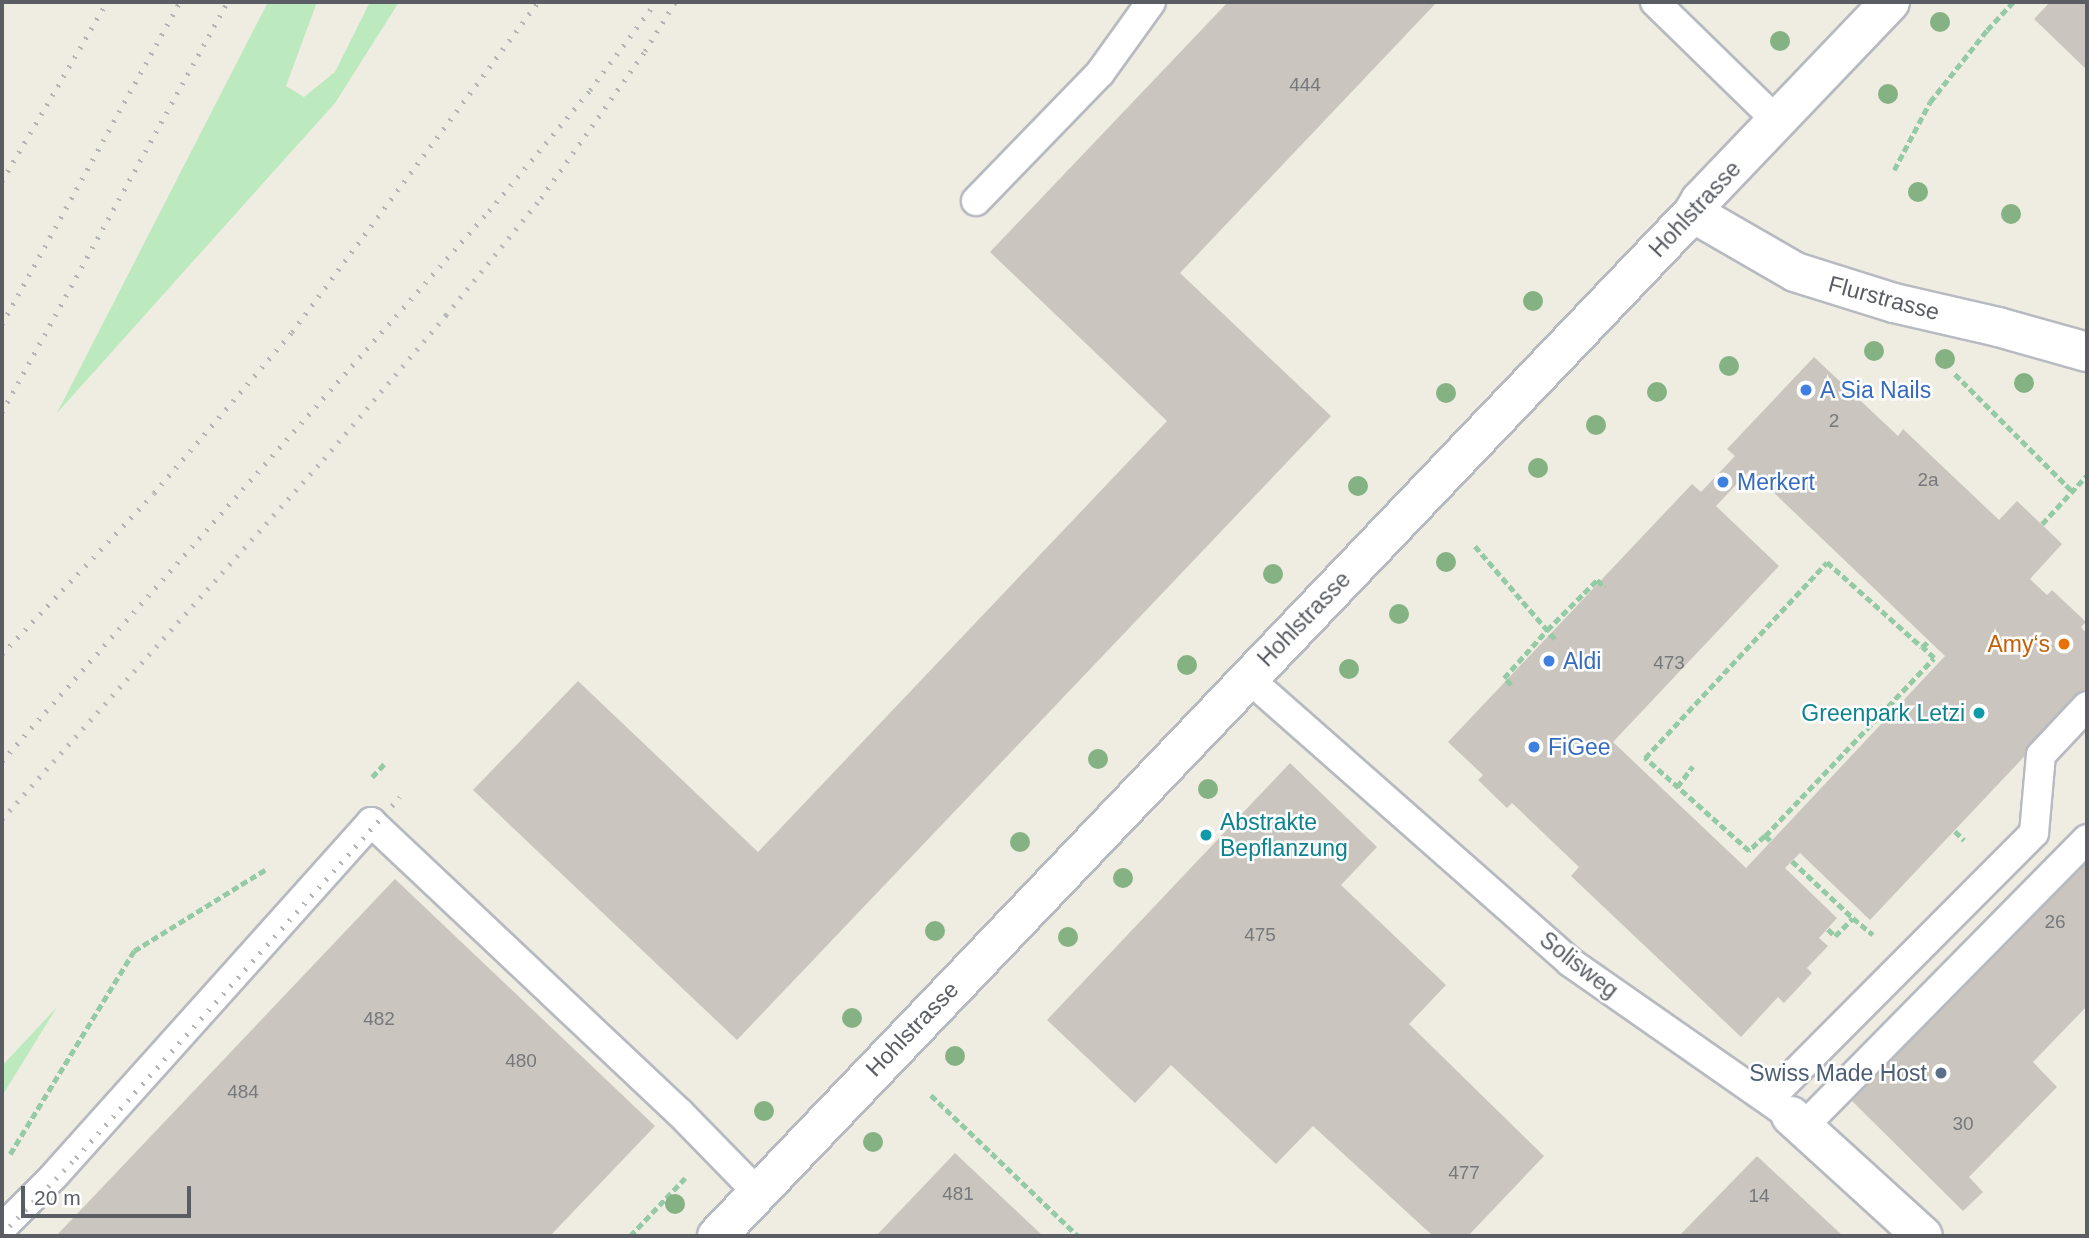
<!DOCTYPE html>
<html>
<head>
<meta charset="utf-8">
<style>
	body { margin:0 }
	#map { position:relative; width:2089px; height:1238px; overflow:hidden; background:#efece2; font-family:Arial,sans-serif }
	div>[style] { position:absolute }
	.green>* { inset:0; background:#bce9be }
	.building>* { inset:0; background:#cac6bf }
	.path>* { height:4.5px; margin-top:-2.25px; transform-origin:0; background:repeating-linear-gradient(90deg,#94caa6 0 7px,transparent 0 10.5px) }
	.roads { filter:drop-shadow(2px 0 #b7bac0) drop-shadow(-2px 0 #b7bac0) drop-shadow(0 2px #b7bac0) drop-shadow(0 -2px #b7bac0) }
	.lane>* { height:28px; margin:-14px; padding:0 14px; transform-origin:14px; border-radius:14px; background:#fff }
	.street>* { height:38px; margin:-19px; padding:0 19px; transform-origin:19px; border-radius:19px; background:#fff }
	.secondary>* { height:38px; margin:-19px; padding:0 19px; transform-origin:19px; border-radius:19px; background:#fff }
	.rail>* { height:5px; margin-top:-2.5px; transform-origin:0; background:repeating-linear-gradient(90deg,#b4b5b5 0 2px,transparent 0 11px) }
	.trees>* { width:20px; height:20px; margin:-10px; border-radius:50%; background:#84b282 }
	.dots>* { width:19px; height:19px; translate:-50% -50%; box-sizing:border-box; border:4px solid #fff; border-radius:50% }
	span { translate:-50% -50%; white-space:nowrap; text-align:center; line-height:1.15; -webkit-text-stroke:5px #fff; paint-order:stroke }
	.number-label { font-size:19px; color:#76787b }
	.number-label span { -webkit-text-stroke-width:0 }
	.street-label { font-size:23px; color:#5a5e64 }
	.shop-label { font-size:23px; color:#366cbe }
	.left { translate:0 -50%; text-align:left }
	.food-label { font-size:23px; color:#c56008 }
	.right { translate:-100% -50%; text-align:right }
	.culture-label { font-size:23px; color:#0d838f }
	.service-label { font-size:23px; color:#4e5e75 }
	.frame { position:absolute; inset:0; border:4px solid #5a5e64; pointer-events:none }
	.scale { position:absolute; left:21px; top:1186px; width:170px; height:32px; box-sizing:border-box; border:4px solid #5a5e64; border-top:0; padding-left:9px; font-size:21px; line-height:24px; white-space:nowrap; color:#5a5e64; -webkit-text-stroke:5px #fff; paint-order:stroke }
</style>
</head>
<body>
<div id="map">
	<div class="green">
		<div style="clip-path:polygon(268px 2px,317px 2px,286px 86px,304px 97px,335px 72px,370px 2px,399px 2px,335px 103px,57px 413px)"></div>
		<div style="clip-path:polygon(57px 1007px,2px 1096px,2px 1066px)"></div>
	</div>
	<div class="building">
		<div style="clip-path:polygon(1228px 2px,1437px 2px,1180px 273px,1331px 416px,737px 1040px,473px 790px,578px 681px,758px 852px,1167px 421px,990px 252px)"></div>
		<div style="clip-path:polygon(2050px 2px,2087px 2px,2087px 70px,2034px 19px)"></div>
		<div style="clip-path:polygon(evenodd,1814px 357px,1898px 436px,1903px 429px,1999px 520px,2017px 501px,2062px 544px,2030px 579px,2047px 595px,2052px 590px,2086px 622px,2081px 627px,2087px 634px,2087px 690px,1870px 920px,1800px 853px,1785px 868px,1837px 918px,1819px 938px,1828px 946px,1807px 968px,1812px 973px,1784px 1003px,1778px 997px,1741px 1037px,1571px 876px,1579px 867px,1512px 803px,1507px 808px,1478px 780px,1483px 775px,1448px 742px,1692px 484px,1701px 492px,1735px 456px,1727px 449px,1814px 357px,1750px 470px,1945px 656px,1746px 868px,1613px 742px,1779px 566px,1716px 506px,1750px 470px)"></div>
		<div style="clip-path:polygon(1290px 763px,1377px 847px,1341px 885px,1446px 985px,1409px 1024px,1544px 1156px,1468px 1236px,1433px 1236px,1313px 1126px,1276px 1164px,1171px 1065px,1135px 1103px,1047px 1020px)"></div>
		<div style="clip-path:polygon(2087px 856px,2087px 1006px,2033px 1062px,2057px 1087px,1969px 1177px,1983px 1192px,1963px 1211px,1848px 1097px)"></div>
		<div style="clip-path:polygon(395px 879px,655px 1126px,550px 1236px,56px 1236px)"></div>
		<div style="clip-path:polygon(955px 1153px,1043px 1236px,876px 1236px)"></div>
		<div style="clip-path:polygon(1757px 1156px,1843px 1236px,1679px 1236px)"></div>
	</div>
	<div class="path">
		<div style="left:1894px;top:170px;width:77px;rotate:-62.1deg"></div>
		<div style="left:1930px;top:102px;width:92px;rotate:-51.6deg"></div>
		<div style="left:1987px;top:30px;width:38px;rotate:-47deg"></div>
		<div style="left:1955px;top:374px;width:165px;rotate:45deg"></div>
		<div style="left:2042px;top:524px;width:67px;rotate:-47.4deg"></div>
		<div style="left:1475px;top:546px;width:123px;rotate:49.3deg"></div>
		<div style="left:1511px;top:685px;width:10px;rotate:-135deg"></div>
		<div style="left:1504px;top:678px;width:64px;rotate:-48.1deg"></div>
		<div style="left:1547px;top:630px;width:71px;rotate:-45deg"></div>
		<div style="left:1597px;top:580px;width:11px;rotate:41deg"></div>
		<div style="left:372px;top:777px;width:19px;rotate:-47deg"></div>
		<div style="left:1677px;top:787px;width:26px;rotate:-53deg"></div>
		<div style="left:1955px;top:831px;width:13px;rotate:45deg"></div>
		<div style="left:1765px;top:836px;width:22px;rotate:137deg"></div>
		<div style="left:1749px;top:851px;width:140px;rotate:-138.2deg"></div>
		<div style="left:1645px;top:758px;width:267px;rotate:-47.1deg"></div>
		<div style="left:1827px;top:562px;width:127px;rotate:41.8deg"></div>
		<div style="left:1770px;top:841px;width:7px;rotate:-135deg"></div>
		<div style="left:1765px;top:836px;width:245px;rotate:-46.5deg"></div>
		<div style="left:1934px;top:658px;width:16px;rotate:-137deg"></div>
		<div style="left:1922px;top:647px;width:9px;rotate:-41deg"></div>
		<div style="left:1792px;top:861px;width:83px;rotate:43.1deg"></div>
		<div style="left:1828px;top:929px;width:10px;rotate:45deg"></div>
		<div style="left:1835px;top:936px;width:25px;rotate:-45deg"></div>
		<div style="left:1853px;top:918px;width:26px;rotate:40deg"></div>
		<div style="left:931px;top:1095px;width:204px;rotate:43.8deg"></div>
		<div style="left:10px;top:1154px;width:238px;rotate:-58.6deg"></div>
		<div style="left:134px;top:951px;width:155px;rotate:-31.8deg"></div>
		<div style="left:630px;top:1236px;width:80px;rotate:-46.5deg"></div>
	</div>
	<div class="roads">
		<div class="lane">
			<div style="left:1655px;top:2px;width:170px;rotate:44.3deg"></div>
			<div style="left:976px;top:201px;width:178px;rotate:-45.9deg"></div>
			<div style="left:1100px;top:73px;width:87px;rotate:-54.3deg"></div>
			<div style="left:1247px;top:677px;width:431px;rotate:41.4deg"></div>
			<div style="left:1570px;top:962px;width:269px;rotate:34.9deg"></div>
			<div style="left:1769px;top:1099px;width:375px;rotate:-45.1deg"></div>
			<div style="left:2034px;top:833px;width:78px;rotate:-84.9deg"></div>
			<div style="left:2041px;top:755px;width:67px;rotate:-46.8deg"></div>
			<div style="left:1803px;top:1127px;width:404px;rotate:-45.4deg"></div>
			<div style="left:2px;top:1228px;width:72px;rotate:-45deg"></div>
			<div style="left:53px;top:1177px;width:477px;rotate:-48.1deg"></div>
			<div style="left:371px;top:822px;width:424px;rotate:43.3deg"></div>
			<div style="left:680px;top:1113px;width:113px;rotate:45.7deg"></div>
		</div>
		<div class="street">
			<div style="left:1693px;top:213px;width:118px;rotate:30deg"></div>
			<div style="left:1795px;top:272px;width:104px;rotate:17.4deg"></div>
			<div style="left:1894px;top:303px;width:107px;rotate:13deg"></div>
			<div style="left:1998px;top:327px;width:92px;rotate:15.7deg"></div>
			<div style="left:1791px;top:1116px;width:178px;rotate:42.3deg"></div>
		</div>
		<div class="secondary">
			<div style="left:717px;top:1236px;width:1414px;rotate:-46.35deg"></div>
			<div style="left:1693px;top:213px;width:14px;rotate:-60deg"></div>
			<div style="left:1700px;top:201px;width:275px;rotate:-46.3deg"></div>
		</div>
	</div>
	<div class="rail">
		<div style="left:2px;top:181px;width:208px;rotate:-59.6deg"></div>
		<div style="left:2px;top:324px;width:368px;rotate:-61.1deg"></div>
		<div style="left:2px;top:412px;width:468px;rotate:-61.2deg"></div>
		<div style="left:2px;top:654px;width:221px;rotate:-46.6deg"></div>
		<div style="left:154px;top:493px;width:212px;rotate:-49.4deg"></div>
		<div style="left:292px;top:332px;width:412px;rotate:-53.3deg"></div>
		<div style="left:2px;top:761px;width:735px;rotate:-48.48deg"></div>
		<div style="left:489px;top:211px;width:158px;rotate:-50.1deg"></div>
		<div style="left:590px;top:90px;width:110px;rotate:-53.1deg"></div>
		<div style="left:2px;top:819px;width:483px;rotate:-48.2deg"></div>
		<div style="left:324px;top:459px;width:189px;rotate:-49.7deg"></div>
		<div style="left:446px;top:315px;width:151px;rotate:-50.9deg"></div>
		<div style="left:541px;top:198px;width:180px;rotate:-54.7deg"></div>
		<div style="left:645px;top:51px;width:57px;rotate:-58.5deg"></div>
		<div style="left:2px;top:1234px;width:106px;rotate:-45.8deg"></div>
		<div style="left:76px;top:1158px;width:485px;rotate:-48.1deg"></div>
	</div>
	<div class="trees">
		<div style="left:1940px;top:22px"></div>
		<div style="left:1780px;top:41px"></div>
		<div style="left:1888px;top:94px"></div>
		<div style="left:1918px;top:192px"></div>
		<div style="left:2011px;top:214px"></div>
		<div style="left:1533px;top:301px"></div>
		<div style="left:1874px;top:351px"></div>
		<div style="left:1945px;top:359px"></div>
		<div style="left:1729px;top:366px"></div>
		<div style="left:2024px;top:383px"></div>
		<div style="left:1657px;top:392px"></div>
		<div style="left:1446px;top:393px"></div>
		<div style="left:1596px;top:425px"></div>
		<div style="left:1538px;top:468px"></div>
		<div style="left:1358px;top:486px"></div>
		<div style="left:1446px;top:562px"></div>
		<div style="left:1273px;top:574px"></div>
		<div style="left:1399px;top:614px"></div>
		<div style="left:1187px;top:665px"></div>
		<div style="left:1349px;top:669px"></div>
		<div style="left:1098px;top:759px"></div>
		<div style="left:1208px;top:789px"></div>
		<div style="left:1020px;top:842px"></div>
		<div style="left:1123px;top:878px"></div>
		<div style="left:935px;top:931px"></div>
		<div style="left:1068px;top:937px"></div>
		<div style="left:852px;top:1018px"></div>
		<div style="left:955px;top:1056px"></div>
		<div style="left:764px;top:1111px"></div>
		<div style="left:873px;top:1142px"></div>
		<div style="left:675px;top:1204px"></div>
	</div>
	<div class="dots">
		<div style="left:1806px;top:390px;background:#3f7fe0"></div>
		<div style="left:1723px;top:482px;background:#3f7fe0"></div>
		<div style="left:2064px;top:644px;background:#e8710a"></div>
		<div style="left:1549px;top:661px;background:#3f7fe0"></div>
		<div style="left:1979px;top:713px;background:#0f9aa8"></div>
		<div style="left:1534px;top:747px;background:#3f7fe0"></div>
		<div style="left:1206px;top:835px;background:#0f9aa8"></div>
		<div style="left:1941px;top:1073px;background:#5c6f8a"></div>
	</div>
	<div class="number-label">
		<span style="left:1305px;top:85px">444</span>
		<span style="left:1834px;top:421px">2</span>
		<span style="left:1928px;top:480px">2a</span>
		<span style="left:1669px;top:663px">473</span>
		<span style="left:2055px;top:922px">26</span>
		<span style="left:1260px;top:935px">475</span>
		<span style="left:379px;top:1019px">482</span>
		<span style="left:521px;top:1061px">480</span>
		<span style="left:243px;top:1092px">484</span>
		<span style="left:1963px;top:1124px">30</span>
		<span style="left:1464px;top:1173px">477</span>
		<span style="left:958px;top:1194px">481</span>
		<span style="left:1759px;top:1196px">14</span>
	</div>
	<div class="street-label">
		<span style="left:1695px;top:209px;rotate:-47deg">Hohlstrasse</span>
		<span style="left:1884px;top:298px;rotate:15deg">Flurstrasse</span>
		<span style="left:1304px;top:619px;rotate:-46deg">Hohlstrasse</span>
		<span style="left:1579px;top:965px;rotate:38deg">Solisweg</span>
		<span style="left:912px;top:1029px;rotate:-46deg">Hohlstrasse</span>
	</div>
	<div class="shop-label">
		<span class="left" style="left:1820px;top:390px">A Sia Nails</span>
		<span class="left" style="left:1737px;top:482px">Merkert</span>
		<span class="left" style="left:1563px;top:661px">Aldi</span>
		<span class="left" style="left:1548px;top:747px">FiGee</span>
	</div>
	<div class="food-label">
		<span class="right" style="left:2050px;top:644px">Amy‘s</span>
	</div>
	<div class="culture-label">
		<span class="right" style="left:1965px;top:713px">Greenpark Letzi</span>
		<span class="left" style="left:1220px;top:835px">Abstrakte<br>Bepflanzung</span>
	</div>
	<div class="service-label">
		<span class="right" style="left:1927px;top:1073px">Swiss Made Host</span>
	</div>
	<div class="frame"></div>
	<div class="scale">20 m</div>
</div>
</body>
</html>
